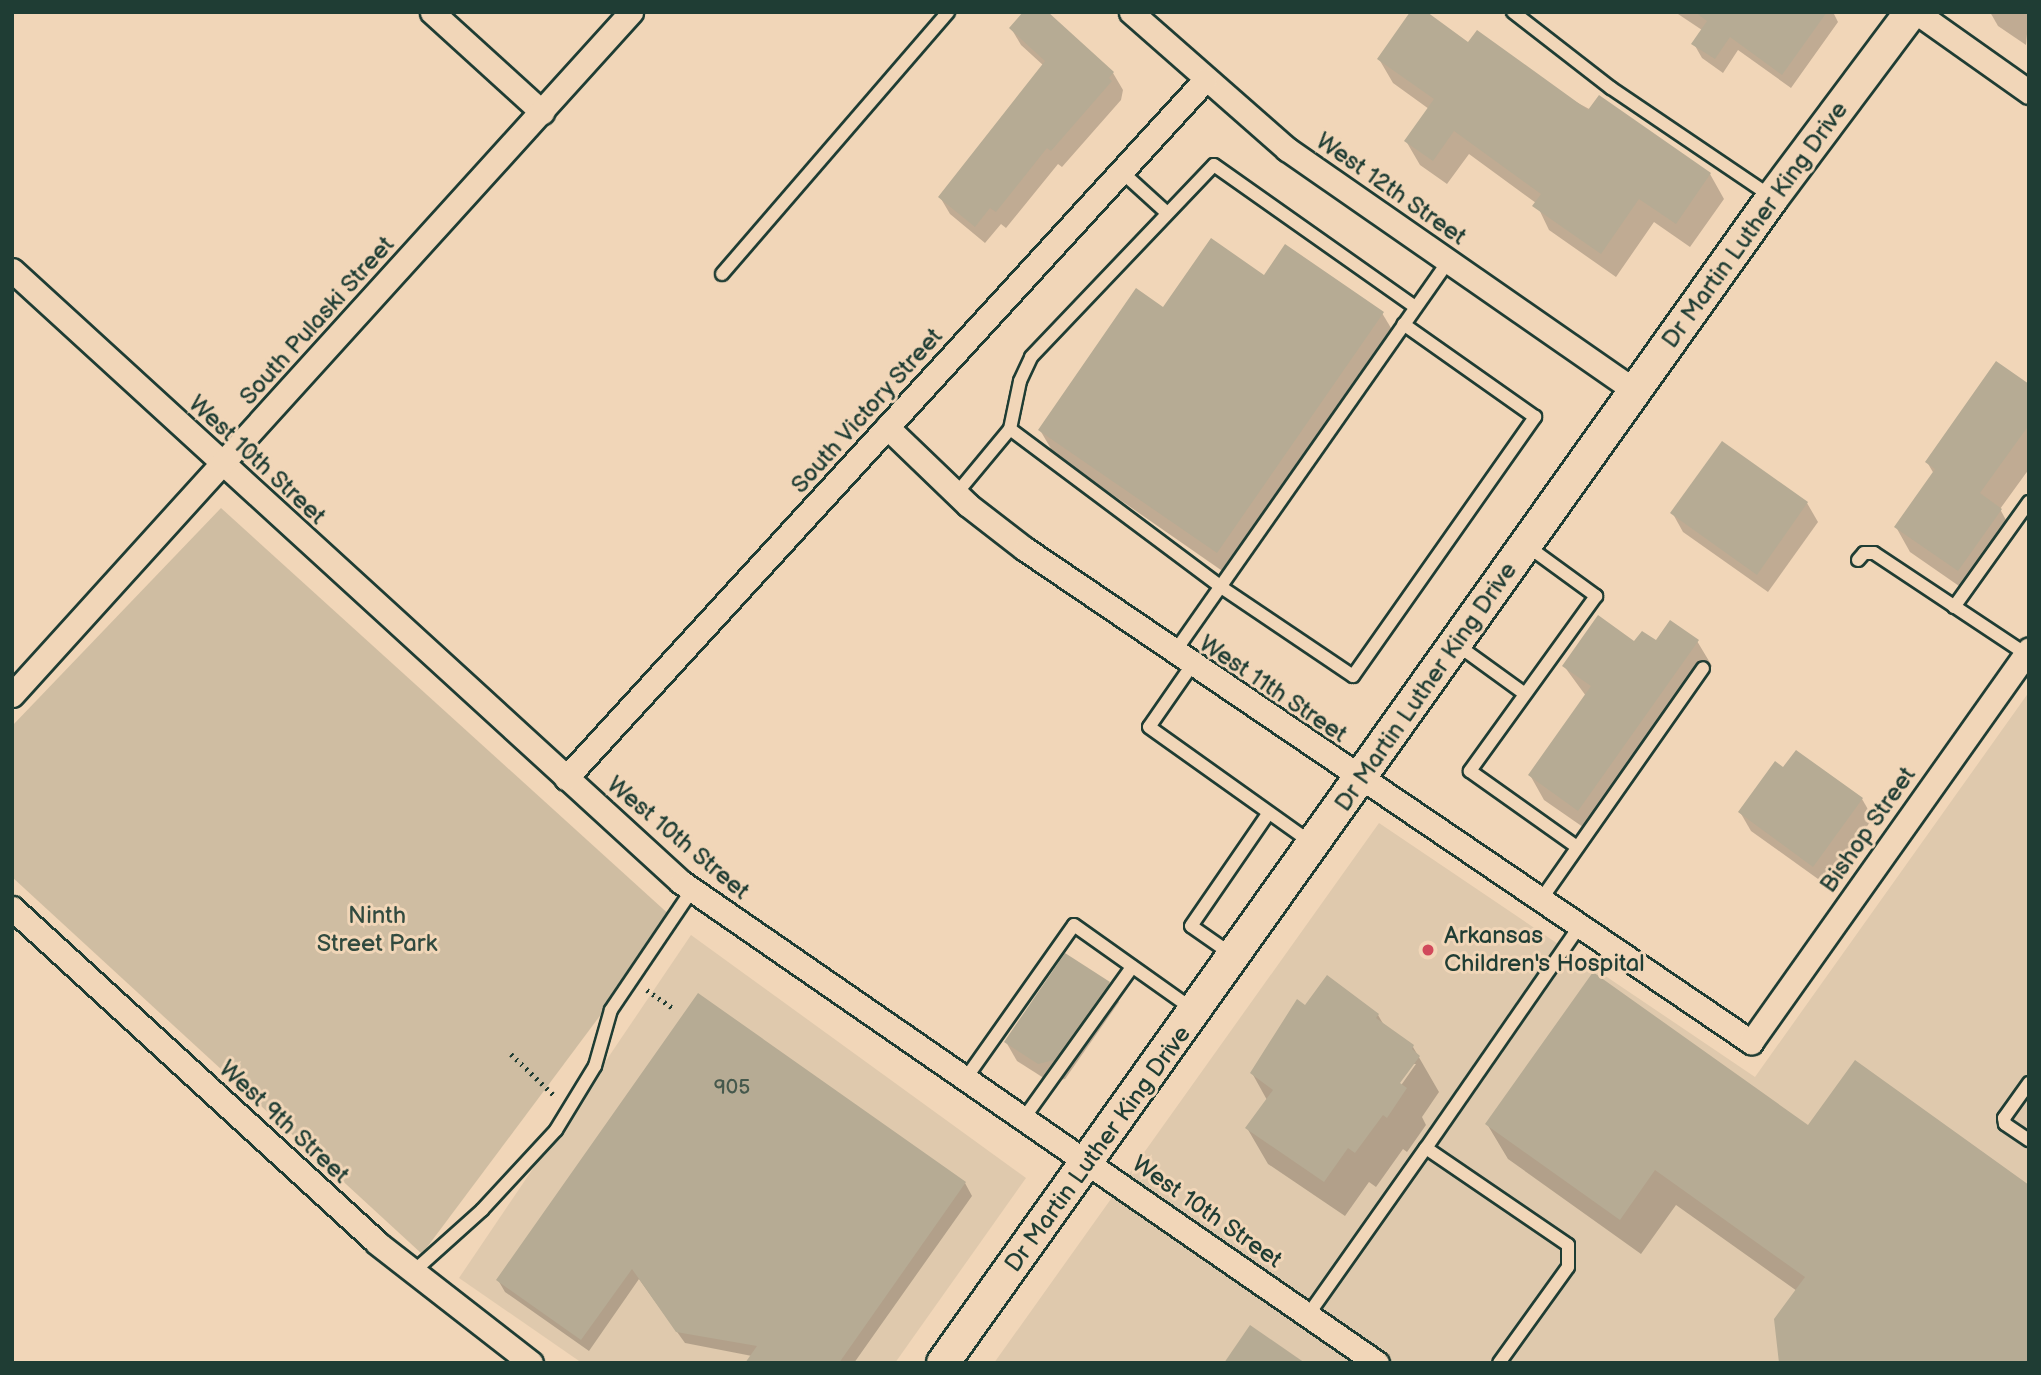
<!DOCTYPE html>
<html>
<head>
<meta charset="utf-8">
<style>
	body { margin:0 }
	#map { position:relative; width:2041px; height:1375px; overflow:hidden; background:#f1d6b8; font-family:"Balsamiq Sans",sans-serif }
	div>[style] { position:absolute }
	.built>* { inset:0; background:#dfc9ad }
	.green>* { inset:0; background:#cfbda2 }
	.shadow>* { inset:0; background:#0003 }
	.building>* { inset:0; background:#b6ab94 }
	.path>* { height:4.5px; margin-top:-2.25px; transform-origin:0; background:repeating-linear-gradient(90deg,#1f3d34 0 2px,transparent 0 7px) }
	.roads { filter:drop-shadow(2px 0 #1f3d34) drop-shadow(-2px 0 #1f3d34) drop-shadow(0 2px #1f3d34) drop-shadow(0 -2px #1f3d34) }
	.service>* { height:12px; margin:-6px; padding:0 6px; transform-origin:6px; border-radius:6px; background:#f1d6b8 }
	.minor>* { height:23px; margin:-11.5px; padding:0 11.5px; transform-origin:11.5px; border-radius:11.5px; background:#f1d6b8 }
	.secondary>* { height:32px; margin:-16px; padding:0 16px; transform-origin:16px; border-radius:16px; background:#f1d6b8 }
	.dots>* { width:19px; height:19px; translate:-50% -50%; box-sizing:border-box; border:4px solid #f1d6b8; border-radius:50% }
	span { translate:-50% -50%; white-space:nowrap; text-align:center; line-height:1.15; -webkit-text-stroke:6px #f1d6b8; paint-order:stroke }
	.number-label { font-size:21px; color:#45584c }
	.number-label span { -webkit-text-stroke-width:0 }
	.street-label { font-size:24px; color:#1f3d34 }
	.park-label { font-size:24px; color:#314a3f }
	.poi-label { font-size:24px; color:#1f3d34 }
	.left { translate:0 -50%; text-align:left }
	.frame { position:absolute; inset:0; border:14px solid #1f3d34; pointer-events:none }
</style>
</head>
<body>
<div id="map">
	<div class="built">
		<div style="clip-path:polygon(2029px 692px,2029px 1363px,994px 1363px,1379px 823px,1755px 1077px)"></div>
		<div style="clip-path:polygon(691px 935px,1026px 1178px,895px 1363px,582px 1363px,459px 1278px)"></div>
	</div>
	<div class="green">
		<div style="clip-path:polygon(221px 508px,673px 918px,422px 1254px,12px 877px,12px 726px)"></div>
	</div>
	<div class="shadow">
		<div style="clip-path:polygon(1675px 12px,1833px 12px,1838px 22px,1791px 88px,1738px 50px,1723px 73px,1702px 58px,1694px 44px,1702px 30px)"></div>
		<div style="clip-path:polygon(1990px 12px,2029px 12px,2026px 45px,1998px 26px)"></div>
		<div style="clip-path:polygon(1011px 28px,1113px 73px,1123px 90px,1121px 100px,1062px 167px,1058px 164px,1006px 228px,1001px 224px,985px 243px,950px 214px,940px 197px,1044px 66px,1021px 45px)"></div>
		<div style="clip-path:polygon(1468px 44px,1710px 174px,1724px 199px,1690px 247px,1654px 222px,1616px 277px,1549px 230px,1536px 203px,1469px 154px,1447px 184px,1420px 165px,1406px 141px,1429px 109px,1393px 83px,1379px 59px)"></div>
		<div style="clip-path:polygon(1265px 277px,1382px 313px,1397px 338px,1231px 577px,1054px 454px,1040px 430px,1164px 309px)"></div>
		<div style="clip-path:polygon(2029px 386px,2029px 469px,2000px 509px,2014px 535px,1972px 595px,1910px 552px,1896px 527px,1934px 474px,1927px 462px)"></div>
		<div style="clip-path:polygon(1807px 503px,1818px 522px,1768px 592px,1683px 532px,1673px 514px)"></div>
		<div style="clip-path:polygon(1697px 641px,1712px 666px,1593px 834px,1544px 800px,1530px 775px,1586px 696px,1564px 666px,1635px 643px)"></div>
		<div style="clip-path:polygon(1783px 769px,1862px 799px,1873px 818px,1825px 884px,1751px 831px,1740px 812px)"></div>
		<div style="clip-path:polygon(1109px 983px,1119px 1002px,1065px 1079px,1050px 1082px,1017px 1061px,1006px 1042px)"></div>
		<div style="clip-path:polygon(699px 996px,965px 1183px,972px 1196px,854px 1363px,747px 1363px,752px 1356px,685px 1343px,639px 1279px,589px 1351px,505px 1292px,498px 1280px)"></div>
		<div style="clip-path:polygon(evenodd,1305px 1008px,1378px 1015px,1385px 1027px,1413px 1047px,1439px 1092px,1422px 1117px,1426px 1125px,1407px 1152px,1403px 1149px,1376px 1187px,1369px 1182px,1345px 1216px,1268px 1164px,1247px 1128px,1267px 1100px,1252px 1073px,1305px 1008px,1412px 1064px,1416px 1064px,1397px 1091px,1394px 1089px,1412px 1064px)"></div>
		<div style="clip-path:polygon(1487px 1124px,1808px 1128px,2029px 1187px,1797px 1291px,1676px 1205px,1641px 1254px,1508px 1159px)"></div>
	</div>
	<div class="building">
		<div style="clip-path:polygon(1023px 12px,1048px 12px,1114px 72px,1109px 78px,1112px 81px,1051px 151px,1047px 148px,996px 212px,990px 208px,975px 227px,938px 197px,1045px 61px,1009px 28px)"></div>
		<div style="clip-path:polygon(1410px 12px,1427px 12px,1468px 42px,1477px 30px,1588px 110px,1599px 95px,1711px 173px,1676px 224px,1639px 199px,1601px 254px,1532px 206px,1541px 194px,1454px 131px,1433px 161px,1404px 141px,1434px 99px,1377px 59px)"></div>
		<div style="clip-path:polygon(1695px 12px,1827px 12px,1782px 75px,1730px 37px,1715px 59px,1691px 44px,1707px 21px)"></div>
		<div style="clip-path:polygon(1211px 238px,1264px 275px,1285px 244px,1384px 312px,1217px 553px,1038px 430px,1136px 288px,1163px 307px)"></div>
		<div style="clip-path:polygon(1996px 361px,2029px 384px,2029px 425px,1980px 493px,2002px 509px,1958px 571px,1894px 527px,1935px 469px,1925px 462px)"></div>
		<div style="clip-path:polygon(1722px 441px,1808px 502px,1757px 575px,1670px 513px)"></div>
		<div style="clip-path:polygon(1598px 615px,1634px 641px,1642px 631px,1656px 640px,1670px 620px,1699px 640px,1578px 811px,1528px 775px,1591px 686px,1562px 666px)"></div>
		<div style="clip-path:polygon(1796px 750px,1863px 798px,1813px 867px,1738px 812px,1775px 761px,1783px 767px)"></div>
		<div style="clip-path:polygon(1065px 953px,1110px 982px,1054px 1060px,1038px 1064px,1004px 1042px)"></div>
		<div style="clip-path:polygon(1593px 972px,1808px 1125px,1855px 1060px,2029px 1185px,2029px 1363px,1779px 1363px,1774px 1319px,1805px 1277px,1655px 1170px,1620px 1220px,1485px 1124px)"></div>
		<div style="clip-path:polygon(1327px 975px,1379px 1014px,1376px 1018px,1414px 1045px,1412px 1049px,1420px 1056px,1400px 1083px,1407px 1088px,1387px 1118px,1383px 1115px,1355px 1153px,1348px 1148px,1324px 1182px,1245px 1128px,1273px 1090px,1250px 1073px,1297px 999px,1305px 1005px)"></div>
		<div style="clip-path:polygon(698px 993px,966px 1182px,839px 1363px,745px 1363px,757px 1346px,676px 1332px,632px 1269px,581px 1340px,496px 1280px)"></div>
		<div style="clip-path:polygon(1250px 1325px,1305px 1363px,1224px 1363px)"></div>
	</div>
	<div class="path">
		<div style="left:647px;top:990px;width:32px;rotate:35deg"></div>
		<div style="left:511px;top:1054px;width:61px;rotate:43.7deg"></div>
	</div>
	<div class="roads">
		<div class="service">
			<div style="left:1513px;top:12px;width:124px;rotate:37.8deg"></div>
			<div style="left:1611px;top:88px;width:194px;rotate:34.1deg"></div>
			<div style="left:1122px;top:172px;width:59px;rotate:42.3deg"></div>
			<div style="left:722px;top:274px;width:346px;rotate:-49.2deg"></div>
			<div style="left:1010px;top:429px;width:49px;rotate:-78.2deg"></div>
			<div style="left:1020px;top:381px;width:26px;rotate:-65deg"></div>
			<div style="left:1031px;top:357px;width:265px;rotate:-46.4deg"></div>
			<div style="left:1214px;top:165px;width:246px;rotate:35.2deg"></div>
			<div style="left:956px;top:494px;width:85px;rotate:-50.3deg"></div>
			<div style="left:1010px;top:429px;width:264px;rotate:36.8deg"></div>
			<div style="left:1221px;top:587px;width:159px;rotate:34deg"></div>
			<div style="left:1353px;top:676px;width:317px;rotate:-54.9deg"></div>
			<div style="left:1535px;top:417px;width:161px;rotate:-144.8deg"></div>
			<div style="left:1526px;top:545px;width:87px;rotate:36.1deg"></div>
			<div style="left:1596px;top:596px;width:216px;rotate:125.8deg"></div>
			<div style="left:1470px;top:771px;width:131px;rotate:35.4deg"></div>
			<div style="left:1858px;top:560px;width:9px;rotate:-49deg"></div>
			<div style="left:1864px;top:553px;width:10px"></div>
			<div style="left:1874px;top:553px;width:186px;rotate:33.6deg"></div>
			<div style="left:1954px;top:607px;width:129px;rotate:-54.5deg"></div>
			<div style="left:1456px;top:644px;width:85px;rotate:35.9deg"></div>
			<div style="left:1174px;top:653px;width:478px;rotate:-55deg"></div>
			<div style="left:1192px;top:665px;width:75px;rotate:124.7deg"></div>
			<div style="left:1149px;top:727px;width:201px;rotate:35.5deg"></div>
			<div style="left:1540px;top:901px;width:284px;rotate:-55deg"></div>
			<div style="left:1234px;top:956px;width:52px;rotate:-145.1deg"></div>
			<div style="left:1191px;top:926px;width:136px;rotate:-55.5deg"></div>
			<div style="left:966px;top:1078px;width:187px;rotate:-54.8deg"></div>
			<div style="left:1074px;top:925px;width:148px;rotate:35.4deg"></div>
			<div style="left:2029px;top:1083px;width:43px;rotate:125.5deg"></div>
			<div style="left:2004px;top:1118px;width:6px;rotate:81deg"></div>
			<div style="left:2005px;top:1124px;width:29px;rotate:34deg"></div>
			<div style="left:1024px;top:1118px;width:186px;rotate:-54.4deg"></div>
			<div style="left:1426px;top:1148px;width:269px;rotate:-55.3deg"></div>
			<div style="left:413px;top:1272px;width:93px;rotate:-41.9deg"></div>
			<div style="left:482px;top:1210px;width:109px;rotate:-47.2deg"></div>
			<div style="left:556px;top:1130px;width:75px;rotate:-58.6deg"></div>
			<div style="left:595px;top:1066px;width:58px;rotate:-74.1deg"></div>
			<div style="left:611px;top:1010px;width:145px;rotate:-56deg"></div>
			<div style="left:1308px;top:1315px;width:204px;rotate:-54.8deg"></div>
			<div style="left:1426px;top:1148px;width:172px;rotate:34.3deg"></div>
			<div style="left:1568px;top:1245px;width:22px;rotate:90deg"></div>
			<div style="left:1568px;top:1267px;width:118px;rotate:125.7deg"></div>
		</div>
		<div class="minor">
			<div style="left:432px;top:12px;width:149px;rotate:42.3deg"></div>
			<div style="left:1131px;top:12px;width:208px;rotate:41.3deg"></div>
			<div style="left:1287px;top:149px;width:424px;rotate:34.8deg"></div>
			<div style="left:1916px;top:12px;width:138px;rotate:35.3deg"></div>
			<div style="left:12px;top:270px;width:907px;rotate:42.45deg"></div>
			<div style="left:681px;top:882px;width:846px;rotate:34.65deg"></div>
			<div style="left:887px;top:427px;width:112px;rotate:43.9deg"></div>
			<div style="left:968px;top:505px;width:72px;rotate:37.7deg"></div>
			<div style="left:1025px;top:549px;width:878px;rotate:34.18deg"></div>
			<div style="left:1751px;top:1042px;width:481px;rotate:-54.7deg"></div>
			<div style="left:12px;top:695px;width:922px;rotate:-47.81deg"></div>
			<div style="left:566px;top:778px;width:946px;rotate:-47.53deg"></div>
			<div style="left:12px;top:908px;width:495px;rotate:42.5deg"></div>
			<div style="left:377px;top:1243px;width:195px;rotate:37.9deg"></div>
		</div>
		<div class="secondary">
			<div style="left:943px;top:1363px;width:1430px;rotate:-54.56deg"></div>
			<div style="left:1772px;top:198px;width:232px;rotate:-53.2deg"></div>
		</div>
	</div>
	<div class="dots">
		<div style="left:1428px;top:950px;background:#d1495b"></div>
	</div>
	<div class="number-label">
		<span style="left:732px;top:1088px">905</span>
	</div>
	<div class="street-label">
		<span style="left:1391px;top:189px;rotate:35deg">West 12th Street</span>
		<span style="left:1755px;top:225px;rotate:-54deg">Dr Martin Luther King Drive</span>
		<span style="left:317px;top:321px;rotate:-48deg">South Pulaski Street</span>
		<span style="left:867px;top:411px;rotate:-48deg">South Victory Street</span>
		<span style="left:257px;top:460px;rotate:43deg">West 10th Street</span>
		<span style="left:1426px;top:687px;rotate:-55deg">Dr Martin Luther King Drive</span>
		<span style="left:1273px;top:689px;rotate:34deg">West 11th Street</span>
		<span style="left:1868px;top:830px;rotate:-55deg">Bishop Street</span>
		<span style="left:678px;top:838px;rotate:40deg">West 10th Street</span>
		<span style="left:284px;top:1122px;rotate:43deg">West 9th Street</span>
		<span style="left:1098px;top:1149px;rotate:-54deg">Dr Martin Luther King Drive</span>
		<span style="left:1207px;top:1212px;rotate:35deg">West 10th Street</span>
	</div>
	<div class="park-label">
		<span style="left:377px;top:930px">Ninth<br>Street Park</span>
	</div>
	<div class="poi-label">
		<span class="left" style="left:1444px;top:950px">Arkansas<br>Children's Hospital</span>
	</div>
	<div class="frame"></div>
</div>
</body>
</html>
